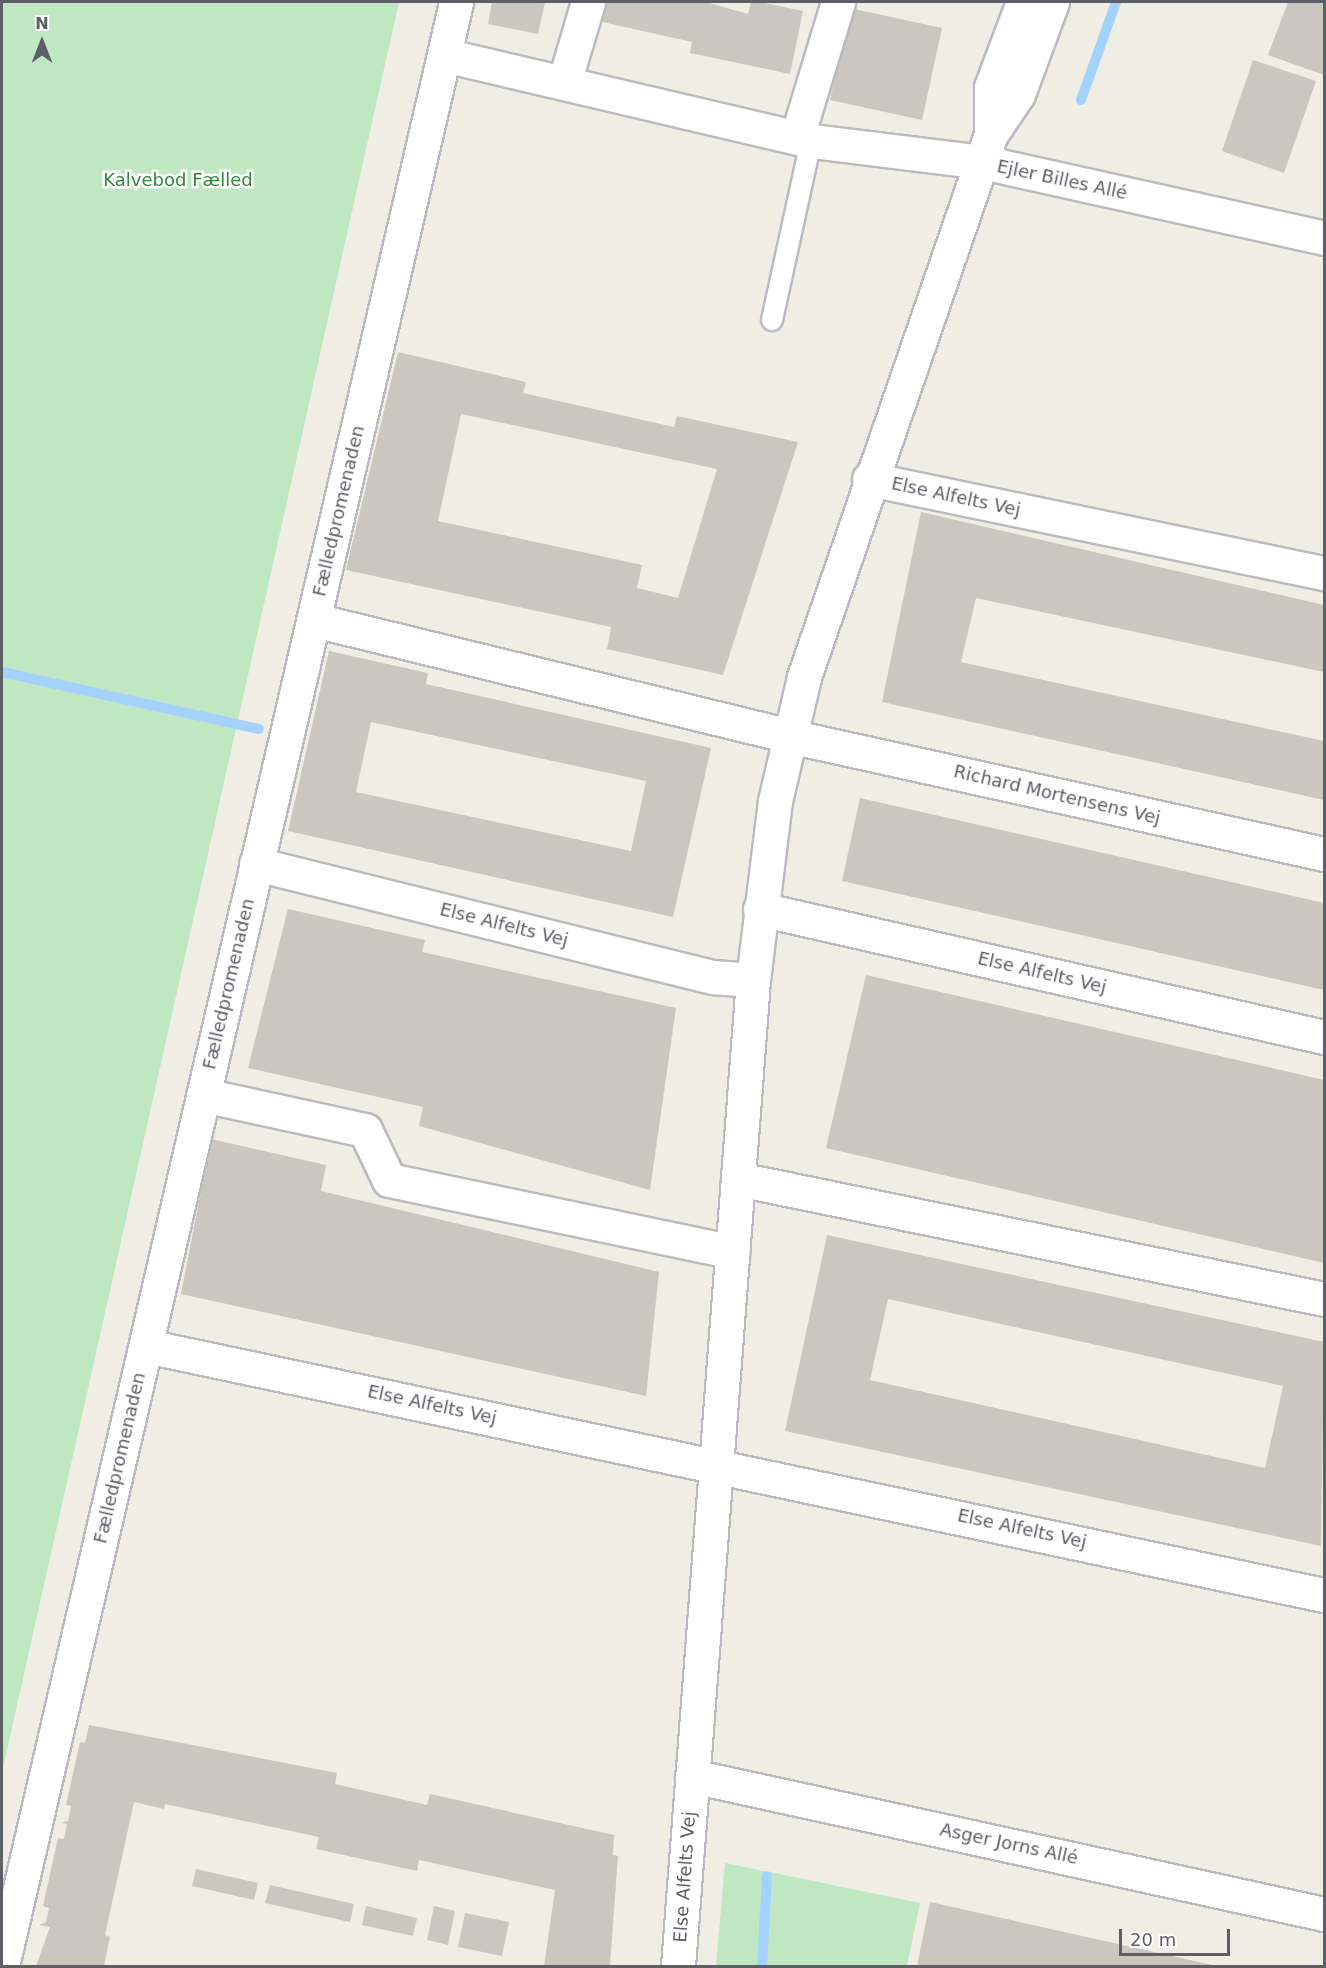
<!DOCTYPE html>
<html>
<head>
<meta charset="utf-8">
<style>
	body { margin:0 }
	#map { position:relative; width:1326px; height:1968px; overflow:hidden; background:#efede4; font-family:"DejaVu Sans",sans-serif }
	div>[style] { position:absolute }
	.green>* { inset:0; background:#bfe7c1 }
	.stream>* { height:10px; margin:-5px; padding:0 5px; transform-origin:5px; border-radius:5px; background:#a4d2ff }
	.building>* { inset:0; background:#cac7c1 }
	.roads { filter:drop-shadow(2px 0 #b9bbc0) drop-shadow(-2px 0 #b9bbc0) drop-shadow(0 2px #b9bbc0) drop-shadow(0 -2px #b9bbc0) }
	.service>* { height:20px; margin:-10px; padding:0 10px; transform-origin:10px; border-radius:10px; background:#fff }
	.minor>* { height:33px; margin:-16.5px; padding:0 16.5px; transform-origin:16.5px; border-radius:16.5px; background:#fff }
	.tertiary>* { height:33px; margin:-16.5px; padding:0 16.5px; transform-origin:16.5px; border-radius:16.5px; background:#fff }
	span { translate:-50% -50%; white-space:nowrap; text-align:center; line-height:1.15; -webkit-text-stroke:5px #fff; paint-order:stroke }
	.park-label { font-size:18px; color:#32863b }
	.street-label { font-size:18px; color:#5c5f65 }
	.frame { position:absolute; inset:0; border:3px solid #5c5f65; pointer-events:none }
	.north { position:absolute; left:12px; top:12px; width:60px; height:60px; -webkit-text-stroke:4px #fff; paint-order:stroke; rotate:0deg; font-size:16px; font-weight:700; line-height:24px; text-align:center; color:#5c5f65 }
	.north::after { content:''; display:block; margin:auto; width:21px; height:27px; background:#5c5f65; clip-path:polygon(50% 0,100% 100%,50% 72%,0 100%) }
	.scale { position:absolute; left:1119px; top:1929px; width:111px; height:27px; box-sizing:border-box; border:3px solid #5c5f65; border-top:0; padding-left:8px; font-size:18px; line-height:21px; white-space:nowrap; color:#5c5f65; -webkit-text-stroke:4px #fff; paint-order:stroke }
</style>
</head>
<body>
<div id="map">
	<div class="green">
		<div style="clip-path:polygon(2px 2px,399px 2px,2px 1772px)"></div>
		<div style="clip-path:polygon(725px 1863px,920px 1903px,907px 1966px,716px 1966px)"></div>
	</div>
	<div class="stream">
		<div style="left:1081px;top:100px;width:104px;rotate:-70.3deg"></div>
		<div style="left:2px;top:672px;width:263px;rotate:12.5deg"></div>
		<div style="left:762px;top:1966px;width:90px;rotate:-86.8deg"></div>
	</div>
	<div class="building">
		<div style="clip-path:polygon(492px 2px,545px 2px,538px 34px,488px 24px)"></div>
		<div style="clip-path:polygon(603px 2px,706px 2px,748px 14px,751px 2px,760px 2px,803px 11px,790px 74px,690px 53px,692px 42px,598px 21px)"></div>
		<div style="clip-path:polygon(1288px 2px,1324px 2px,1324px 75px,1268px 55px)"></div>
		<div style="clip-path:polygon(850px 8px,942px 28px,922px 120px,830px 100px)"></div>
		<div style="clip-path:polygon(1253px 60px,1316px 81px,1284px 173px,1222px 151px)"></div>
		<div style="clip-path:polygon(evenodd,398px 352px,526px 382px,523px 393px,674px 427px,677px 416px,798px 442px,723px 675px,607px 649px,611px 627px,346px 570px,398px 352px,461px 414px,717px 469px,678px 598px,637px 588px,642px 565px,438px 521px,461px 414px)"></div>
		<div style="clip-path:polygon(921px 512px,1324px 605px,1324px 672px,976px 598px,961px 662px,1324px 741px,1324px 800px,882px 702px)"></div>
		<div style="clip-path:polygon(evenodd,329px 651px,428px 673px,426px 684px,711px 748px,673px 917px,288px 831px,329px 651px,371px 722px,646px 781px,631px 851px,356px 792px,371px 722px)"></div>
		<div style="clip-path:polygon(860px 798px,1324px 903px,1324px 990px,842px 881px)"></div>
		<div style="clip-path:polygon(288px 909px,425px 940px,422px 952px,676px 1008px,650px 1190px,419px 1126px,423px 1107px,248px 1068px)"></div>
		<div style="clip-path:polygon(866px 975px,1324px 1080px,1324px 1263px,826px 1148px)"></div>
		<div style="clip-path:polygon(211px 1139px,326px 1165px,321px 1191px,659px 1272px,646px 1396px,181px 1294px)"></div>
		<div style="clip-path:polygon(evenodd,827px 1235px,1324px 1342px,1321px 1546px,785px 1431px,827px 1235px,888px 1299px,1283px 1386px,1265px 1468px,870px 1380px,888px 1299px)"></div>
		<div style="clip-path:polygon(89px 1725px,337px 1773px,335px 1784px,427px 1805px,430px 1794px,614px 1835px,613px 1855px,618px 1856px,610px 1966px,544px 1966px,555px 1890px,419px 1860px,417px 1871px,316px 1849px,319px 1837px,165px 1804px,164px 1809px,134px 1802px,105px 1935px,110px 1937px,104px 1966px,36px 1966px,50px 1927px,39px 1925px,46px 1922px,49px 1908px,43px 1906px,58px 1838px,64px 1839px,67px 1824px,61px 1823px,68px 1821px,71px 1806px,66px 1805px,80px 1742px,85px 1743px)"></div>
		<div style="clip-path:polygon(196px 1869px,258px 1883px,254px 1900px,192px 1886px)"></div>
		<div style="clip-path:polygon(270px 1885px,354px 1904px,350px 1922px,265px 1903px)"></div>
		<div style="clip-path:polygon(930px 1902px,1217px 1966px,917px 1966px)"></div>
		<div style="clip-path:polygon(366px 1906px,417px 1918px,413px 1936px,362px 1925px)"></div>
		<div style="clip-path:polygon(434px 1906px,455px 1911px,448px 1945px,427px 1940px)"></div>
		<div style="clip-path:polygon(465px 1913px,509px 1922px,502px 1956px,458px 1947px)"></div>
	</div>
	<div class="roads">
		<div class="service">
			<div style="left:772px;top:320px;width:183px;rotate:-77.7deg"></div>
		</div>
		<div class="minor">
			<div style="left:1023px;top:2px;width:91px;rotate:110.6deg"></div>
			<div style="left:991px;top:87px;width:47px;rotate:90deg"></div>
			<div style="left:991px;top:134px;width:48px;rotate:-56deg"></div>
			<div style="left:1018px;top:94px;width:98px;rotate:-69.7deg"></div>
			<div style="left:444px;top:55px;width:377px;rotate:13.2deg"></div>
			<div style="left:811px;top:141px;width:172px;rotate:7deg"></div>
			<div style="left:982px;top:162px;width:350px;rotate:12.5deg"></div>
			<div style="left:564px;top:83px;width:84px;rotate:-73.5deg"></div>
			<div style="left:797px;top:137px;width:141px;rotate:-73.1deg"></div>
			<div style="left:869px;top:479px;width:465px;rotate:11.7deg"></div>
			<div style="left:314px;top:620px;width:489px;rotate:13.7deg"></div>
			<div style="left:789px;top:736px;width:548px;rotate:12.44deg"></div>
			<div style="left:256px;top:864px;width:471px;rotate:13.9deg"></div>
			<div style="left:713px;top:977px;width:40px;rotate:4.3deg"></div>
			<div style="left:760px;top:909px;width:578px;rotate:12.79deg"></div>
			<div style="left:203px;top:1095px;width:166px;rotate:12.2deg"></div>
			<div style="left:365px;top:1130px;width:55px;rotate:64.4deg"></div>
			<div style="left:389px;top:1180px;width:351px;rotate:11.8deg"></div>
			<div style="left:738px;top:1179px;width:598px;rotate:11.57deg"></div>
			<div style="left:146px;top:1346px;width:1204px;rotate:11.94deg"></div>
			<div style="left:2px;top:1966px;width:2016px;rotate:-76.98deg"></div>
			<div style="left:678px;top:1966px;width:989px;rotate:-85.65deg"></div>
			<div style="left:753px;top:980px;width:180px;rotate:-83deg"></div>
			<div style="left:775px;top:801px;width:127px;rotate:-76.8deg"></div>
			<div style="left:804px;top:677px;width:574px;rotate:-71deg"></div>
		</div>
		<div class="tertiary">
			<div style="left:692px;top:1776px;width:647px;rotate:12.32deg"></div>
		</div>
	</div>
	<div class="park-label">
		<span style="left:178px;top:180px">Kalvebod Fælled</span>
	</div>
	<div class="street-label">
		<span style="left:1062px;top:180px;rotate:12deg">Ejler Billes Allé</span>
		<span style="left:956px;top:497px;rotate:12deg">Else Alfelts Vej</span>
		<span style="left:339px;top:511px;rotate:-77deg">Fælledpromenaden</span>
		<span style="left:1057px;top:795px;rotate:13deg">Richard Mortensens Vej</span>
		<span style="left:504px;top:925px;rotate:14deg">Else Alfelts Vej</span>
		<span style="left:1042px;top:973px;rotate:13deg">Else Alfelts Vej</span>
		<span style="left:229px;top:984px;rotate:-77deg">Fælledpromenaden</span>
		<span style="left:432px;top:1405px;rotate:12deg">Else Alfelts Vej</span>
		<span style="left:120px;top:1458px;rotate:-77deg">Fælledpromenaden</span>
		<span style="left:1022px;top:1529px;rotate:12deg">Else Alfelts Vej</span>
		<span style="left:1009px;top:1844px;rotate:12deg">Asger Jorns Allé</span>
		<span style="left:685px;top:1877px;rotate:-86deg">Else Alfelts Vej</span>
	</div>
	<div class="frame"></div>
	<div class="north">N</div>
	<div class="scale">20 m</div>
</div>
</body>
</html>
